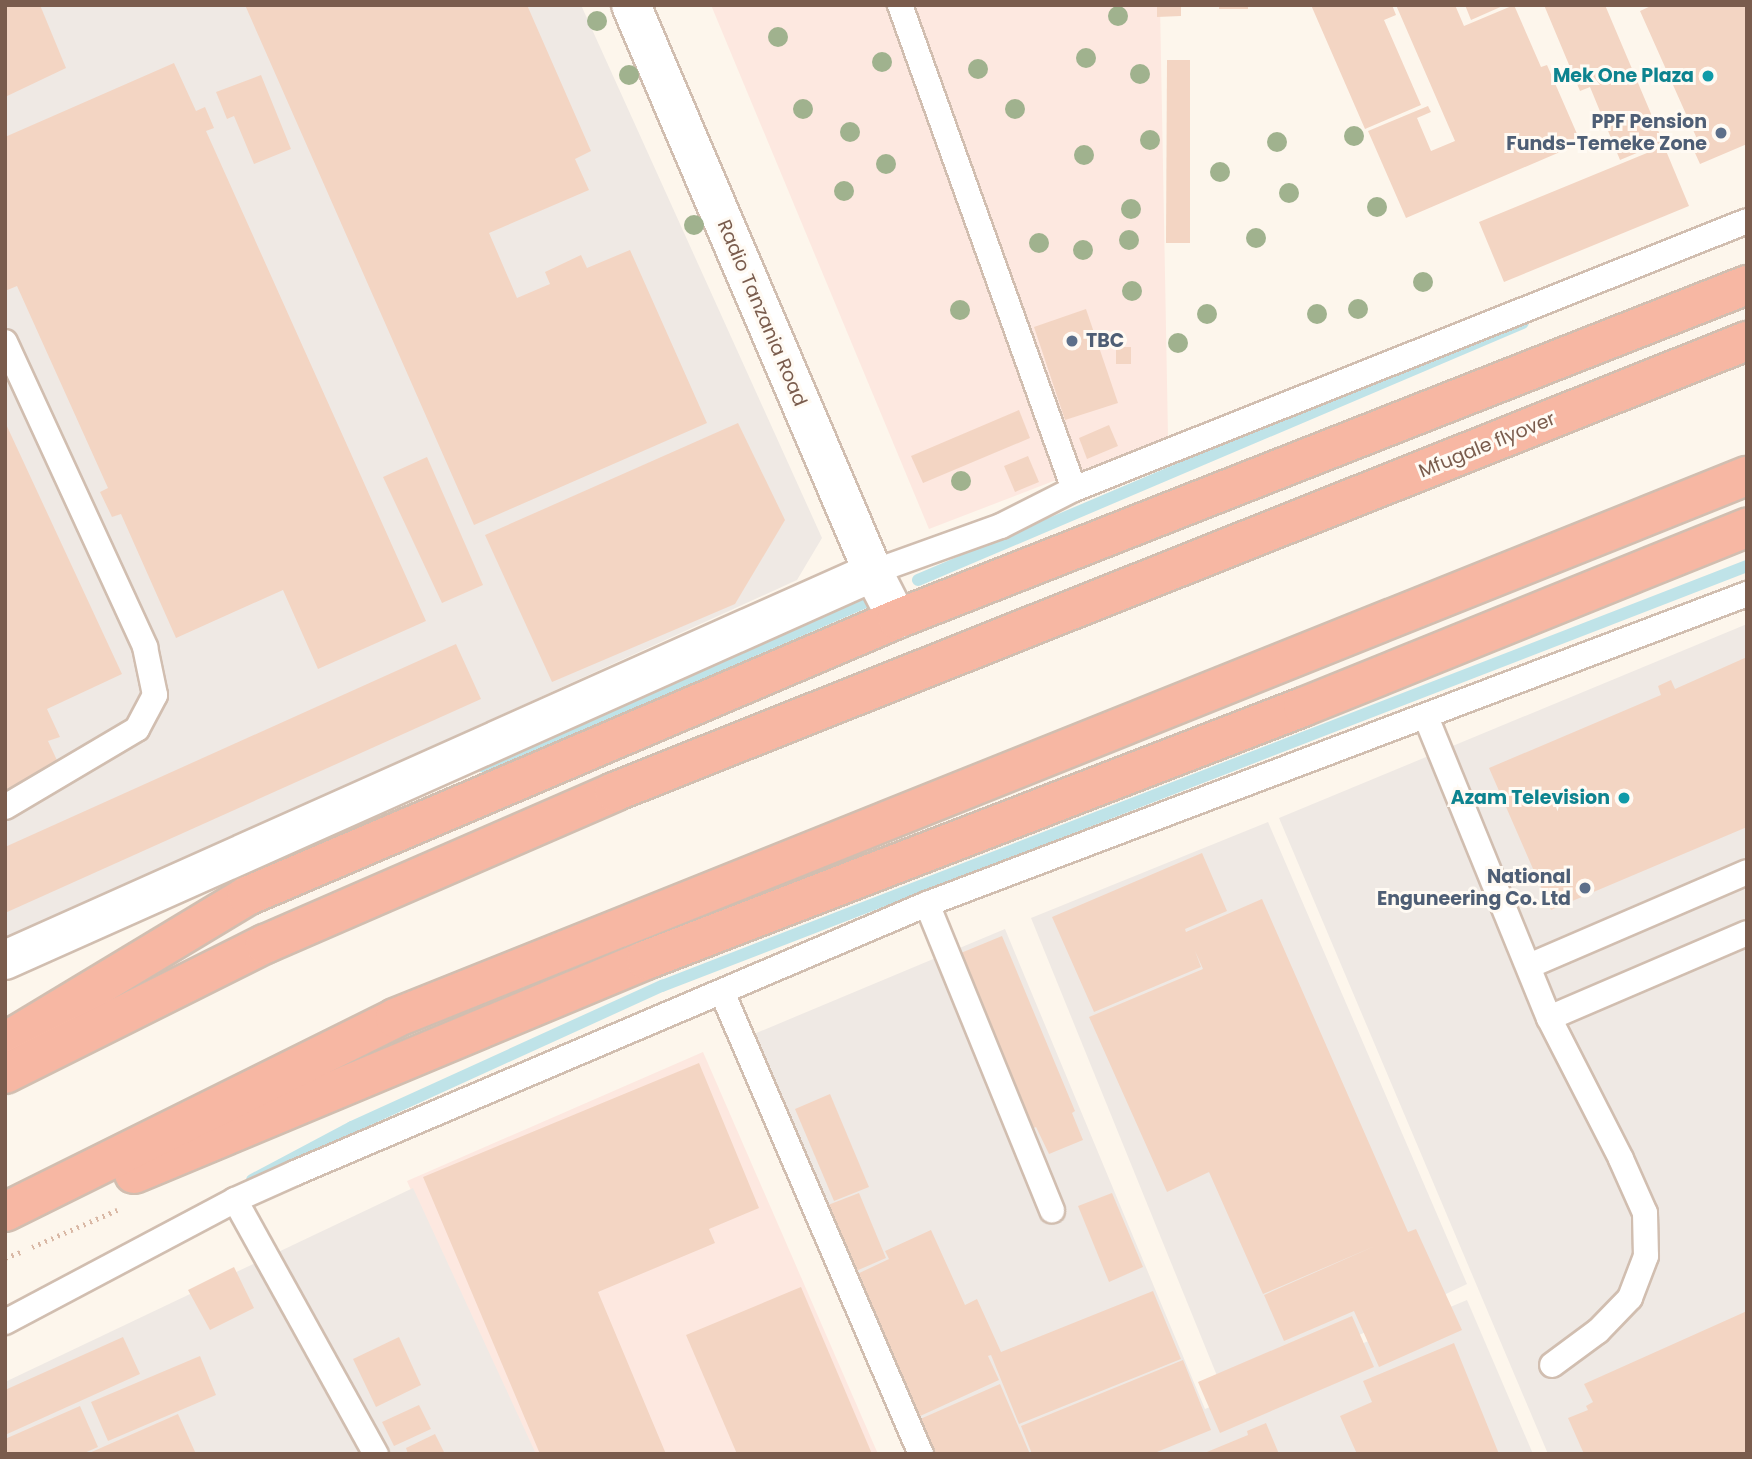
<!DOCTYPE html>
<html>
<head>
<meta charset="utf-8">
<style>
	body { margin:0 }
	#map { position:relative; width:1752px; height:1459px; overflow:hidden; background:#fdf6ec; font-family:Poppins,sans-serif }
	div>[style] { position:absolute }
	.commercial>* { inset:0; background:#fde8e0 }
	.industrial>* { inset:0; background:#efe9e4 }
	.stream>* { height:12px; margin:-6px; padding:0 6px; transform-origin:6px; border-radius:6px; background:#bfe3e8 }
	.building>* { inset:0; background:#f3d5c3 }
	.path>* { height:4.5px; margin-top:-2.25px; transform-origin:0; background:repeating-linear-gradient(90deg,#d9b8a5 0 2px,transparent 0 7px) }
	.roads { filter:drop-shadow(2px 0 #d1beb0) drop-shadow(-2px 0 #d1beb0) drop-shadow(0 2px #d1beb0) drop-shadow(0 -2px #d1beb0) }
	.lane>* { height:24px; margin:-12px; padding:0 12px; transform-origin:12px; border-radius:12px; background:#fff }
	.street>* { height:38px; margin:-19px; padding:0 19px; transform-origin:19px; border-radius:19px; background:#fff }
	.highway>* { height:38px; margin:-19px; padding:0 19px; transform-origin:19px; border-radius:19px; background:#f7b7a3 }
	.trees>* { width:20px; height:20px; margin:-10px; border-radius:50%; background:#a0b28e }
	.dots>* { width:19px; height:19px; translate:-50% -50%; box-sizing:border-box; border:4px solid #fffaf3; border-radius:50% }
	span { translate:-50% -50%; white-space:nowrap; text-align:center; line-height:1.15; -webkit-text-stroke:6px #fffaf3; paint-order:stroke }
	.culture-label { font-size:19px; color:#0d838f; font-weight:700 }
	.right { translate:-100% -50%; text-align:right }
	.service-label { font-size:19px; color:#4e5e75; font-weight:700 }
	.left { translate:0 -50%; text-align:left }
	.street-label { font-size:19px; color:#7a5c4d }
	.frame { position:absolute; inset:0; border:7px solid #7a5c4d; pointer-events:none }
</style>
</head>
<body>
<div id="map">
	<div class="commercial">
		<div style="clip-path:polygon(711px 5px,1160px 5px,1168px 437px,929px 529px)"></div>
		<div style="clip-path:polygon(703px 1052px,878px 1454px,526px 1454px,407px 1181px)"></div>
	</div>
	<div class="industrial">
		<div style="clip-path:polygon(5px 5px,581px 5px,822px 538px,797px 580px,5px 941px)"></div>
		<div style="clip-path:polygon(1747px 624px,1747px 1454px,1548px 1454px,1279px 818px)"></div>
		<div style="clip-path:polygon(1268px 822px,1467px 1284px,1226px 1398px,1031px 918px)"></div>
		<div style="clip-path:polygon(1005px 929px,1205px 1409px,1467px 1300px,1533px 1454px,925px 1454px,754px 1034px)"></div>
		<div style="clip-path:polygon(413px 1188px,536px 1454px,5px 1454px,5px 1382px)"></div>
	</div>
	<div class="stream">
		<div style="left:918px;top:580px;width:657px;rotate:-23.02deg"></div>
		<div style="left:484px;top:767px;width:434px;rotate:-23.4deg"></div>
		<div style="left:252px;top:1180px;width:113px;rotate:-27.9deg"></div>
		<div style="left:352px;top:1127px;width:341px;rotate:-24.5deg"></div>
		<div style="left:662px;top:986px;width:1163px;rotate:-21.16deg"></div>
	</div>
	<div class="building">
		<div style="clip-path:polygon(5px 5px,40px 5px,66px 68px,5px 97px)"></div>
		<div style="clip-path:polygon(245px 5px,527px 5px,591px 151px,575px 159px,589px 190px,489px 233px,517px 298px,550px 284px,545px 272px,581px 255px,587px 268px,630px 250px,707px 423px,474px 525px)"></div>
		<div style="clip-path:polygon(1157px 5px,1181px 5px,1181px 16px,1157px 17px)"></div>
		<div style="clip-path:polygon(1219px 5px,1248px 5px,1248px 9px,1219px 9px)"></div>
		<div style="clip-path:polygon(1311px 5px,1392px 5px,1396px 15px,1384px 20px,1421px 105px,1365px 129px)"></div>
		<div style="clip-path:polygon(1396px 5px,1455px 5px,1464px 26px,1514px 5px,1541px 67px,1547px 65px,1581px 143px,1406px 218px,1368px 131px,1428px 106px,1431px 112px,1417px 118px,1431px 151px,1455px 141px)"></div>
		<div style="clip-path:polygon(1465px 5px,1505px 5px,1471px 20px)"></div>
		<div style="clip-path:polygon(1544px 5px,1605px 5px,1663px 142px,1620px 160px,1590px 87px,1580px 91px)"></div>
		<div style="clip-path:polygon(1653px 5px,1747px 5px,1747px 144px,1700px 164px,1691px 144px,1698px 141px,1640px 11px)"></div>
		<div style="clip-path:polygon(1167px 60px,1190px 60px,1190px 243px,1166px 243px)"></div>
		<div style="clip-path:polygon(174px 63px,196px 111px,205px 107px,214px 128px,206px 131px,426px 621px,318px 669px,283px 590px,176px 638px,121px 514px,112px 517px,100px 492px,108px 488px,17px 286px,5px 291px,5px 137px)"></div>
		<div style="clip-path:polygon(261px 75px,291px 149px,254px 164px,234px 116px,227px 119px,216px 92px)"></div>
		<div style="clip-path:polygon(1664px 146px,1689px 206px,1504px 282px,1479px 222px)"></div>
		<div style="clip-path:polygon(1086px 309px,1118px 403px,1065px 420px,1034px 327px)"></div>
		<div style="clip-path:polygon(1116px 347px,1131px 347px,1131px 364px,1116px 364px)"></div>
		<div style="clip-path:polygon(1019px 410px,1030px 438px,923px 483px,911px 456px)"></div>
		<div style="clip-path:polygon(5px 422px,122px 674px,47px 709px,60px 737px,48px 741px,62px 771px,5px 797px)"></div>
		<div style="clip-path:polygon(738px 423px,785px 520px,735px 604px,552px 682px,485px 535px)"></div>
		<div style="clip-path:polygon(1109px 425px,1118px 446px,1087px 459px,1079px 438px)"></div>
		<div style="clip-path:polygon(1028px 456px,1039px 482px,1015px 492px,1004px 466px)"></div>
		<div style="clip-path:polygon(427px 457px,483px 585px,442px 603px,383px 477px)"></div>
		<div style="clip-path:polygon(456px 644px,481px 699px,5px 913px,5px 847px)"></div>
		<div style="clip-path:polygon(1747px 657px,1747px 827px,1551px 910px,1489px 768px,1661px 695px,1658px 686px,1671px 680px,1675px 689px)"></div>
		<div style="clip-path:polygon(1202px 853px,1227px 911px,1185px 929px,1186px 932px,1262px 899px,1408px 1232px,1416px 1229px,1462px 1330px,1379px 1367px,1354px 1311px,1284px 1341px,1264px 1295px,1375px 1246px,1263px 1294px,1209px 1172px,1167px 1192px,1089px 1017px,1203px 969px,1195px 951px,1201px 967px,1094px 1012px,1052px 917px)"></div>
		<div style="clip-path:polygon(1002px 936px,1075px 1111px,1072px 1113px,1083px 1140px,1049px 1154px,1036px 1127px,1029px 1130px,956px 955px)"></div>
		<div style="clip-path:polygon(699px 1063px,759px 1208px,709px 1229px,715px 1243px,598px 1292px,666px 1454px,540px 1454px,423px 1177px)"></div>
		<div style="clip-path:polygon(830px 1094px,869px 1187px,834px 1201px,795px 1109px)"></div>
		<div style="clip-path:polygon(859px 1193px,886px 1258px,856px 1271px,828px 1205px)"></div>
		<div style="clip-path:polygon(1112px 1193px,1143px 1267px,1109px 1282px,1078px 1206px)"></div>
		<div style="clip-path:polygon(931px 1230px,965px 1305px,977px 1299px,1001px 1352px,1153px 1291px,1181px 1359px,1019px 1424px,991px 1355px,988px 1356px,999px 1380px,918px 1417px,853px 1276px,889px 1259px,885px 1251px)"></div>
		<div style="clip-path:polygon(234px 1267px,254px 1308px,210px 1330px,188px 1290px)"></div>
		<div style="clip-path:polygon(801px 1287px,872px 1454px,737px 1454px,686px 1335px)"></div>
		<div style="clip-path:polygon(1747px 1311px,1747px 1454px,1584px 1454px,1568px 1418px,1588px 1410px,1586px 1406px,1593px 1402px,1584px 1384px)"></div>
		<div style="clip-path:polygon(1352px 1316px,1374px 1367px,1220px 1433px,1198px 1382px)"></div>
		<div style="clip-path:polygon(123px 1337px,140px 1374px,5px 1435px,5px 1390px)"></div>
		<div style="clip-path:polygon(399px 1337px,421px 1385px,376px 1407px,353px 1359px)"></div>
		<div style="clip-path:polygon(1454px 1343px,1499px 1454px,1357px 1454px,1340px 1416px,1372px 1402px,1363px 1381px)"></div>
		<div style="clip-path:polygon(200px 1356px,216px 1395px,108px 1441px,91px 1402px)"></div>
		<div style="clip-path:polygon(1183px 1360px,1211px 1430px,1152px 1454px,1032px 1454px,1021px 1426px)"></div>
		<div style="clip-path:polygon(1000px 1384px,1030px 1454px,933px 1454px,918px 1420px)"></div>
		<div style="clip-path:polygon(419px 1405px,431px 1429px,394px 1446px,382px 1422px)"></div>
		<div style="clip-path:polygon(80px 1406px,98px 1447px,82px 1454px,5px 1454px,5px 1439px)"></div>
		<div style="clip-path:polygon(178px 1414px,196px 1454px,87px 1454px)"></div>
		<div style="clip-path:polygon(1266px 1423px,1279px 1454px,1202px 1454px,1248px 1435px,1247px 1431px)"></div>
		<div style="clip-path:polygon(435px 1434px,445px 1454px,408px 1454px,406px 1448px)"></div>
	</div>
	<div class="path">
		<div style="left:32px;top:1247px;width:93px;rotate:-23.5deg"></div>
		<div style="left:5px;top:1258px;width:17px;rotate:-21deg"></div>
	</div>
	<div class="roads">
		<div class="lane">
			<div style="left:900px;top:5px;width:514px;rotate:70.23deg"></div>
			<div style="left:5px;top:342px;width:336px;rotate:65.3deg"></div>
			<div style="left:145px;top:647px;width:49px;rotate:78.2deg"></div>
			<div style="left:155px;top:695px;width:38px;rotate:118deg"></div>
			<div style="left:137px;top:729px;width:153px;rotate:149.4deg"></div>
			<div style="left:873px;top:572px;width:136px;rotate:-19.8deg"></div>
			<div style="left:1001px;top:526px;width:82px;rotate:-26.9deg"></div>
			<div style="left:1074px;top:489px;width:724px;rotate:-21.71deg"></div>
			<div style="left:1426px;top:717px;width:325px;rotate:67.8deg"></div>
			<div style="left:1549px;top:1018px;width:158px;rotate:62.9deg"></div>
			<div style="left:1621px;top:1159px;width:59px;rotate:66deg"></div>
			<div style="left:1645px;top:1213px;width:43px;rotate:88.7deg"></div>
			<div style="left:1646px;top:1256px;width:45px;rotate:110.9deg"></div>
			<div style="left:1630px;top:1298px;width:46px;rotate:134.1deg"></div>
			<div style="left:1598px;top:1331px;width:57px;rotate:143.5deg"></div>
			<div style="left:927px;top:904px;width:331px;rotate:67.8deg"></div>
			<div style="left:1529px;top:966px;width:237px;rotate:-23.3deg"></div>
			<div style="left:722px;top:992px;width:503px;rotate:66.7deg"></div>
			<div style="left:1549px;top:1018px;width:215px;rotate:-23.2deg"></div>
			<div style="left:235px;top:1200px;width:291px;rotate:61deg"></div>
			<div style="left:5px;top:1322px;width:260px;rotate:-27.9deg"></div>
			<div style="left:235px;top:1200px;width:66px;rotate:-24.2deg"></div>
			<div style="left:295px;top:1173px;width:687px;rotate:-23.06deg"></div>
			<div style="left:927px;top:904px;width:877px;rotate:-20.71deg"></div>
		</div>
		<div class="street">
			<div style="left:631px;top:5px;width:616px;rotate:66.89deg"></div>
			<div style="left:873px;top:572px;width:53px;rotate:62.9deg"></div>
			<div style="left:5px;top:960px;width:951px;rotate:-24.08deg"></div>
		</div>
		<div class="highway">
			<div style="left:5px;top:1042px;width:283px;rotate:-31.1deg"></div>
			<div style="left:247px;top:896px;width:707px;rotate:-23.08deg"></div>
			<div style="left:897px;top:619px;width:913px;rotate:-21.45deg"></div>
			<div style="left:5px;top:1074px;width:291px;rotate:-26.6deg"></div>
			<div style="left:265px;top:944px;width:381px;rotate:-23.5deg"></div>
			<div style="left:614px;top:792px;width:1219px;rotate:-21.71deg"></div>
			<div style="left:134px;top:1174px;width:555px;rotate:-22.68deg"></div>
			<div style="left:646px;top:960px;width:704px;rotate:-21.06deg"></div>
			<div style="left:1303px;top:707px;width:479px;rotate:-22deg"></div>
			<div style="left:5px;top:1212px;width:436px;rotate:-26.4deg"></div>
			<div style="left:395px;top:1018px;width:1457px;rotate:-21.85deg"></div>
		</div>
	</div>
	<div class="trees">
		<div style="left:1118px;top:16px"></div>
		<div style="left:597px;top:21px"></div>
		<div style="left:778px;top:37px"></div>
		<div style="left:1086px;top:58px"></div>
		<div style="left:882px;top:62px"></div>
		<div style="left:978px;top:69px"></div>
		<div style="left:1140px;top:74px"></div>
		<div style="left:629px;top:75px"></div>
		<div style="left:803px;top:109px"></div>
		<div style="left:1015px;top:109px"></div>
		<div style="left:850px;top:132px"></div>
		<div style="left:1354px;top:136px"></div>
		<div style="left:1150px;top:140px"></div>
		<div style="left:1277px;top:142px"></div>
		<div style="left:1084px;top:155px"></div>
		<div style="left:886px;top:164px"></div>
		<div style="left:1220px;top:172px"></div>
		<div style="left:844px;top:191px"></div>
		<div style="left:1289px;top:193px"></div>
		<div style="left:1377px;top:207px"></div>
		<div style="left:1131px;top:209px"></div>
		<div style="left:694px;top:225px"></div>
		<div style="left:1256px;top:238px"></div>
		<div style="left:1129px;top:240px"></div>
		<div style="left:1039px;top:243px"></div>
		<div style="left:1083px;top:250px"></div>
		<div style="left:1423px;top:282px"></div>
		<div style="left:1132px;top:291px"></div>
		<div style="left:1358px;top:309px"></div>
		<div style="left:960px;top:310px"></div>
		<div style="left:1207px;top:314px"></div>
		<div style="left:1317px;top:314px"></div>
		<div style="left:1178px;top:343px"></div>
		<div style="left:961px;top:481px"></div>
	</div>
	<div class="dots">
		<div style="left:1708px;top:76px;background:#0f9aa8"></div>
		<div style="left:1721px;top:133px;background:#5c6f8a"></div>
		<div style="left:1072px;top:341px;background:#5c6f8a"></div>
		<div style="left:1624px;top:798px;background:#0f9aa8"></div>
		<div style="left:1585px;top:888px;background:#5c6f8a"></div>
	</div>
	<div class="culture-label">
		<span class="right" style="left:1694px;top:76px">Mek One Plaza</span>
		<span class="right" style="left:1610px;top:798px">Azam Television</span>
	</div>
	<div class="service-label">
		<span class="right" style="left:1707px;top:133px">PPF Pension<br>Funds-Temeke Zone</span>
		<span class="left" style="left:1086px;top:341px">TBC</span>
		<span class="right" style="left:1571px;top:888px">National<br>Enguneering Co. Ltd</span>
	</div>
	<div class="street-label">
		<span style="left:762px;top:313px;rotate:67deg">Radio Tanzania Road</span>
		<span style="left:1487px;top:445px;rotate:-22deg">Mfugale flyover</span>
	</div>
	<div class="frame"></div>
</div>
</body>
</html>
